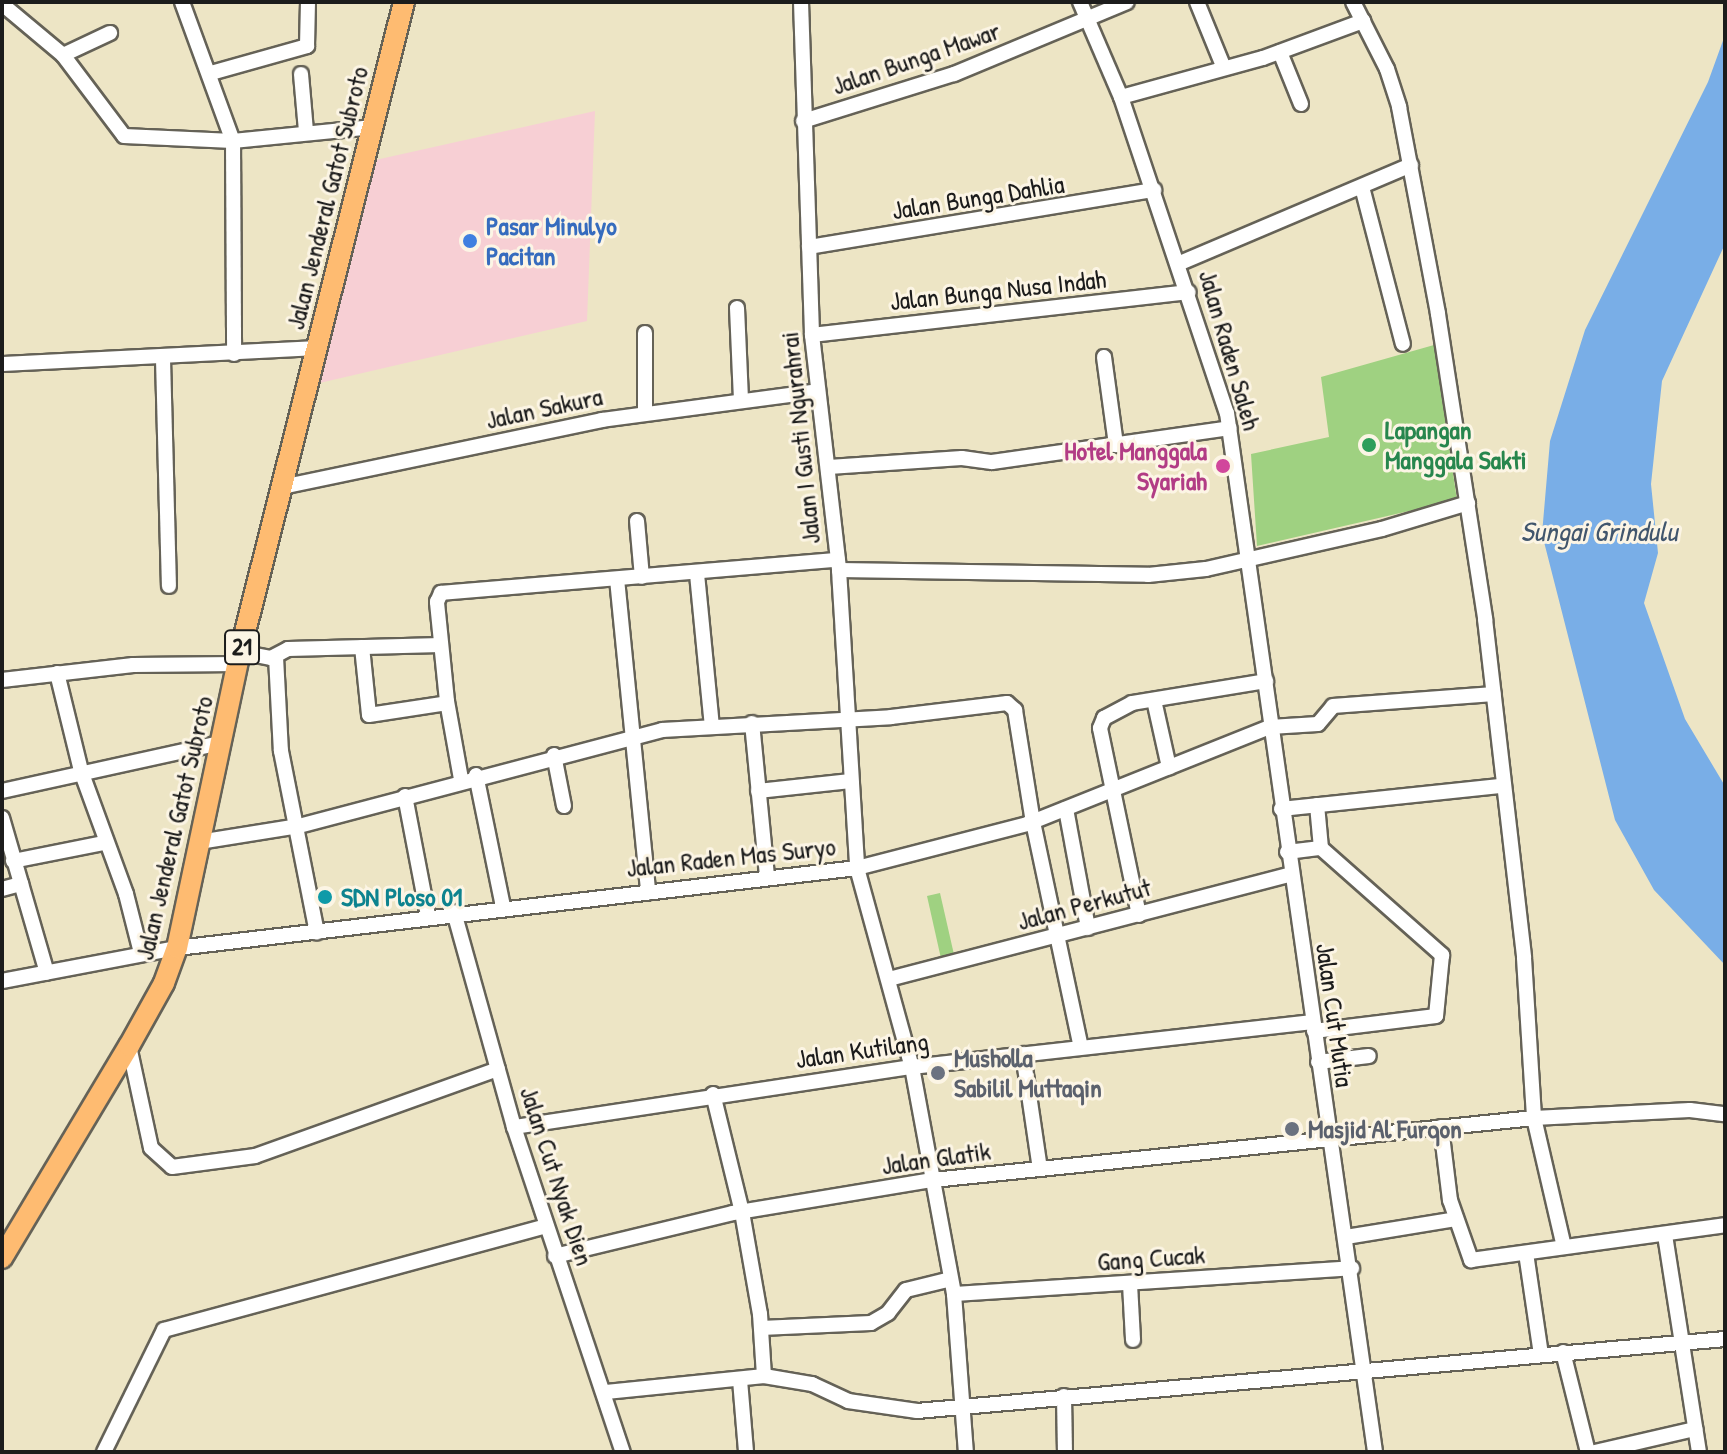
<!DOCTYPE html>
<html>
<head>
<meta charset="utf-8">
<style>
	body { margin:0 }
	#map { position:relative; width:1727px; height:1454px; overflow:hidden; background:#ede5c5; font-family:"Patrick Hand",sans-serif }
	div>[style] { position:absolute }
	.built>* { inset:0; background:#f7cfd4 }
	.green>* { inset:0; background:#9fd181 }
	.water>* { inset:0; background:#79aee7 }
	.roads { filter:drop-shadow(2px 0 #656257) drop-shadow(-2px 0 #656257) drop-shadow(0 2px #656257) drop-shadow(0 -2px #656257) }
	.minor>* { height:14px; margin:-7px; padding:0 7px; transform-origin:7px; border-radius:7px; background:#fff }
	.highway>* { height:20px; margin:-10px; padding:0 10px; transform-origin:10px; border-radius:10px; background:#febb71 }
	.dots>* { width:22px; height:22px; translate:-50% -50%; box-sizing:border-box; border:4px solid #fcf5e5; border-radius:50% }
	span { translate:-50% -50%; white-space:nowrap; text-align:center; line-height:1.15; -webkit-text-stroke:6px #fcf5e5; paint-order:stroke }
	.shield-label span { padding:2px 6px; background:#fcf5e5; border:2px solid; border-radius:6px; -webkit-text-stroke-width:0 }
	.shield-label { font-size:24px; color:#1c1c1c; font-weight:700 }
	.street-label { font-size:26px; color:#1c1c1c }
	.shop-label { font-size:26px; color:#366cbe; font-weight:700 }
	.left { translate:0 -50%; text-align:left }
	.leisure-label { font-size:26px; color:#27864d; font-weight:700 }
	.hotel-label { font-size:26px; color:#b23c85; font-weight:700 }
	.right { translate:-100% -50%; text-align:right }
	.culture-label { font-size:26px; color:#0d838f; font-weight:700 }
	.worship-label { font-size:26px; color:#5b616d; font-weight:700 }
	.water-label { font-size:28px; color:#41566d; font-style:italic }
	.frame { position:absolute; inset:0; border:4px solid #1c1c1c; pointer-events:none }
</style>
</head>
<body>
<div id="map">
	<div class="built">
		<div style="clip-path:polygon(595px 111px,587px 321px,311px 385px,371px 161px)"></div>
	</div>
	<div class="green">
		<div style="clip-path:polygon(1434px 345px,1457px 500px,1257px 546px,1251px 454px,1329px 437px,1321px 377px)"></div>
		<div style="clip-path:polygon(940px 893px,955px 959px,942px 963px,927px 896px)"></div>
	</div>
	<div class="water">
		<div style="clip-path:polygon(1725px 35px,1725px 244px,1662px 381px,1651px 484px,1658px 553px,1644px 603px,1685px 719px,1725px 786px,1725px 965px,1654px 890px,1615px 820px,1542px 534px,1550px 441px,1585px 330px,1708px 82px)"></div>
	</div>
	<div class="roads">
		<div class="minor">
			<div style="left:182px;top:2px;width:148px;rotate:69.9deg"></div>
			<div style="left:233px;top:141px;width:213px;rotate:89.7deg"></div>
			<div style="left:801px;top:2px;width:333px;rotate:88.1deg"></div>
			<div style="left:812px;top:335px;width:237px;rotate:83.4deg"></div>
			<div style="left:839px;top:570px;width:299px;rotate:86.5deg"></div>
			<div style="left:857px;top:868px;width:206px;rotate:74.6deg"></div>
			<div style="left:912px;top:1067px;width:231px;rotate:79.5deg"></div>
			<div style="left:954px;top:1294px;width:158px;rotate:85.7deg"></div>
			<div style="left:1080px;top:2px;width:103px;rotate:66.7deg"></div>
			<div style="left:1121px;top:97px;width:333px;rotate:71.5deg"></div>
			<div style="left:1227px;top:413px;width:1049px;rotate:81.89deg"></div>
			<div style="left:1197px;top:2px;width:71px;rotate:67.8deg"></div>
			<div style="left:1353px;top:2px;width:75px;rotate:63.1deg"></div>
			<div style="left:1387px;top:69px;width:40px;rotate:72deg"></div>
			<div style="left:1399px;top:107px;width:211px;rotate:79.3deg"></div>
			<div style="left:1438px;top:314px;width:309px;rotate:81.2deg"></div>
			<div style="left:1485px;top:619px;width:341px;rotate:83.4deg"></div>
			<div style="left:1524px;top:958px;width:160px;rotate:86.4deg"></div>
			<div style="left:1534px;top:1118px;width:132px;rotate:76.9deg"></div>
			<div style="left:2px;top:4px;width:80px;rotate:39.9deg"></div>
			<div style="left:63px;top:55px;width:101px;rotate:53deg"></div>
			<div style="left:124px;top:136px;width:109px;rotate:2.6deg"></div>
			<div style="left:233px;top:141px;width:141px;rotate:-5.7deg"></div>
			<div style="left:1280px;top:52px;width:56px;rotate:68deg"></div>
			<div style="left:63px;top:55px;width:52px;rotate:-25.1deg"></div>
			<div style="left:211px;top:73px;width:100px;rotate:-15.7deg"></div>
			<div style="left:307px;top:46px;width:44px;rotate:-88.7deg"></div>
			<div style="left:301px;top:74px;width:57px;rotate:85deg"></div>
			<div style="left:1121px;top:97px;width:147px;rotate:-15.4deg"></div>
			<div style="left:1263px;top:58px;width:107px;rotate:-20.3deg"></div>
			<div style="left:803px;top:121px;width:158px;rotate:-17.3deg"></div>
			<div style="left:954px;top:74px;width:187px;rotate:-22.6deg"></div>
			<div style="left:1362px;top:187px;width:162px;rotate:75.4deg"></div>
			<div style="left:809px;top:247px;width:350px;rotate:-9.4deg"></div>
			<div style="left:1180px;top:263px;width:251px;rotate:-23deg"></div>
			<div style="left:737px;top:308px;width:93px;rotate:87.5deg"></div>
			<div style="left:812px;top:335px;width:379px;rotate:-6.5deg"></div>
			<div style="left:1104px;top:357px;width:89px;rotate:82.2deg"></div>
			<div style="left:163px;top:359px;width:227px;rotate:88.5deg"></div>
			<div style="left:2px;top:364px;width:314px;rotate:-2.9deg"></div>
			<div style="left:645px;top:413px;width:80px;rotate:-90deg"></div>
			<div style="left:829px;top:467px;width:133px;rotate:-3.9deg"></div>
			<div style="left:962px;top:458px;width:30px;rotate:8deg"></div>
			<div style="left:992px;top:462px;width:240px;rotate:-8.1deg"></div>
			<div style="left:282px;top:487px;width:327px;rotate:-11.8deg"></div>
			<div style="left:602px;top:420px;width:218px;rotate:-7.6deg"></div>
			<div style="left:637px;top:521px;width:56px;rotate:84.9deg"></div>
			<div style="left:839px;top:570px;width:309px;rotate:0.9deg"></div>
			<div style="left:1148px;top:575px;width:58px;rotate:-5.9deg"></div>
			<div style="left:1206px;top:569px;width:180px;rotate:-12.8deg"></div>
			<div style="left:1382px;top:529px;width:90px;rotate:-16.8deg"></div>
			<div style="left:697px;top:574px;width:153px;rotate:84.4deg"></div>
			<div style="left:617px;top:579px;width:315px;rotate:84.3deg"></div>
			<div style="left:362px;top:647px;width:68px;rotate:84.1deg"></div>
			<div style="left:369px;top:715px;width:79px;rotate:-8.7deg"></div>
			<div style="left:240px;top:652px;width:32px;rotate:11deg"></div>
			<div style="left:271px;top:658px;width:19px;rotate:-28deg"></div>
			<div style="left:288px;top:649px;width:153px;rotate:-1.5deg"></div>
			<div style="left:276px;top:657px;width:94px;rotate:87deg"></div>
			<div style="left:281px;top:751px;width:185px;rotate:78.8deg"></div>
			<div style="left:57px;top:673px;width:101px;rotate:76.2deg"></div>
			<div style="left:81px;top:771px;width:131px;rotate:69.9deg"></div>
			<div style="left:126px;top:894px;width:61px;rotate:75.7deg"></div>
			<div style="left:2px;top:680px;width:132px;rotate:-6.5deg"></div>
			<div style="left:133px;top:665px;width:105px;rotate:-0.5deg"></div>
			<div style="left:1154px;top:700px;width:69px;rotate:77.4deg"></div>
			<div style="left:752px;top:723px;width:155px;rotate:84.4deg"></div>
			<div style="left:554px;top:755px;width:52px;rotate:78.9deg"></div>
			<div style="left:476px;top:775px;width:135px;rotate:78.4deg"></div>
			<div style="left:461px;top:779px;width:79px;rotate:-100.2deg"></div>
			<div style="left:447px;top:701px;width:100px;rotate:-95.8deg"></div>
			<div style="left:437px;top:602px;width:10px;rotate:-66deg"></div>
			<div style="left:441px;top:593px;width:398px;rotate:-4.8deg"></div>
			<div style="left:2px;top:791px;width:224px;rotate:-12.4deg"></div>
			<div style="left:758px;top:791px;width:93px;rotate:-6.2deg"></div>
			<div style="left:405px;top:796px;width:121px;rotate:79.1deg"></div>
			<div style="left:1317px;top:805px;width:43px;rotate:84.7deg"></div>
			<div style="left:1066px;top:809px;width:121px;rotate:79.5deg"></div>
			<div style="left:1281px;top:809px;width:220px;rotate:-6deg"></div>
			<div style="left:2px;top:818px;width:161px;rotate:73.8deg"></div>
			<div style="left:199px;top:842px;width:101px;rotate:-9.1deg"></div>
			<div style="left:299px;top:826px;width:375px;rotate:-14.8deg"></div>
			<div style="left:662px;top:730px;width:229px;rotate:-3.2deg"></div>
			<div style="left:891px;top:717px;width:117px;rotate:-6.9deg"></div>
			<div style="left:1007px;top:703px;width:11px;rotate:41deg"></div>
			<div style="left:1015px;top:710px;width:113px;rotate:80.9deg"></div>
			<div style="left:1033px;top:822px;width:230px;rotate:78deg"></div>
			<div style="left:1287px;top:852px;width:34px;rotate:-7deg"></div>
			<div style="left:1321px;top:848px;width:162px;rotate:41.5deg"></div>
			<div style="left:1442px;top:955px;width:61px;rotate:95.6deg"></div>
			<div style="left:1436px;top:1016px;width:123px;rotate:173deg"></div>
			<div style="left:13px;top:861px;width:93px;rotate:-11.2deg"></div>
			<div style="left:2px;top:889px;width:20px;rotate:-15deg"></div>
			<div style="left:454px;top:912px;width:223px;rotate:74.4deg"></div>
			<div style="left:514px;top:1127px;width:343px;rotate:71.5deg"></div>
			<div style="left:1139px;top:915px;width:191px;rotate:-101.8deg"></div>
			<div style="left:1100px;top:728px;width:11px;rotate:-68deg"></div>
			<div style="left:1104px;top:718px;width:32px;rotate:-28deg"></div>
			<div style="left:1132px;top:703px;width:136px;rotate:-9.3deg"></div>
			<div style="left:889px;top:979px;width:415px;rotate:-14.6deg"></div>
			<div style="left:2px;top:981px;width:178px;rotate:-10.7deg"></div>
			<div style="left:177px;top:948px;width:685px;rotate:-6.71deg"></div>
			<div style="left:857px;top:868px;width:176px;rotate:-14.5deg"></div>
			<div style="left:1027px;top:824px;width:262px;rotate:-21.8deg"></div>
			<div style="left:1270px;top:727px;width:48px;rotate:-3.6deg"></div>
			<div style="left:1318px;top:724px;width:23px;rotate:-50deg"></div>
			<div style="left:1333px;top:706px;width:161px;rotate:-4.3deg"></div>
			<div style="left:129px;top:1046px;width:104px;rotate:77.8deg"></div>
			<div style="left:151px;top:1148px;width:28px;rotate:42deg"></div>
			<div style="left:172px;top:1167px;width:84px;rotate:-7.5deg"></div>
			<div style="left:255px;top:1156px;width:258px;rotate:-19.7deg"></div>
			<div style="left:1023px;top:1054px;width:116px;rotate:81.6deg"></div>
			<div style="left:1318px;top:1062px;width:51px;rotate:-6.7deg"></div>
			<div style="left:713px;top:1094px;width:122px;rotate:76.2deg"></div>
			<div style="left:742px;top:1212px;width:104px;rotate:80deg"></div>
			<div style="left:760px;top:1314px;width:62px;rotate:86.3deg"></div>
			<div style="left:514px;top:1127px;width:402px;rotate:-8.6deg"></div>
			<div style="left:912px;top:1067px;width:403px;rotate:-6.4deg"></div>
			<div style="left:1441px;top:1127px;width:74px;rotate:83deg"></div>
			<div style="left:1450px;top:1200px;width:64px;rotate:70.7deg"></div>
			<div style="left:1471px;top:1260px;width:256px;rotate:-7.8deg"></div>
			<div style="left:1665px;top:1235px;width:220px;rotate:81.1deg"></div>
			<div style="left:1346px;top:1237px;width:111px;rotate:-9.3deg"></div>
			<div style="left:1526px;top:1253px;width:102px;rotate:81.6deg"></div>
			<div style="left:555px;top:1256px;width:183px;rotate:-13.6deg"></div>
			<div style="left:733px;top:1213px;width:203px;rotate:-9.4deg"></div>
			<div style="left:933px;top:1180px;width:604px;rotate:-5.89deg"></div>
			<div style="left:1534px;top:1118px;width:156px;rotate:-2.9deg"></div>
			<div style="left:1690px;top:1110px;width:35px;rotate:7deg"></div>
			<div style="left:1130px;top:1284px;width:56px;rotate:86.9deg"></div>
			<div style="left:954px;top:1294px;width:399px;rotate:-3.7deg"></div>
			<div style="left:761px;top:1328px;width:110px;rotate:-2.6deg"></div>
			<div style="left:871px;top:1323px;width:20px;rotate:-30deg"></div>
			<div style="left:888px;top:1313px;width:29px;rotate:-52deg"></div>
			<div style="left:906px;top:1290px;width:46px;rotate:-13.7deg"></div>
			<div style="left:1563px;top:1352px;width:103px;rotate:76deg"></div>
			<div style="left:740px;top:1380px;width:72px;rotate:85.2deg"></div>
			<div style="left:606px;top:1392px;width:159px;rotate:-5.8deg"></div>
			<div style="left:764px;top:1376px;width:49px;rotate:9.5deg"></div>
			<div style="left:812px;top:1384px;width:40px;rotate:25deg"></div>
			<div style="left:848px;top:1401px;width:70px;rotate:8.2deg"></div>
			<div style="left:917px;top:1411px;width:811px;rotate:-5.09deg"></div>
			<div style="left:1064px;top:1396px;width:56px;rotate:89deg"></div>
			<div style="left:104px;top:1452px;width:136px;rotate:-63.8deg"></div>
			<div style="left:164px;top:1330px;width:396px;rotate:-15.2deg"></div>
			<div style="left:1595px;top:1452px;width:103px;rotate:-13deg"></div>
		</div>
		<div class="highway">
			<div style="left:2px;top:1258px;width:247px;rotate:-59.1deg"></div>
			<div style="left:129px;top:1046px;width:72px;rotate:-60.9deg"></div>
			<div style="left:164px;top:983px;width:37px;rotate:-70deg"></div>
			<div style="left:177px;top:948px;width:303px;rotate:-78deg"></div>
			<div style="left:240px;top:652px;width:670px;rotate:-75.84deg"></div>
		</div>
	</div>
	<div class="dots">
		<div style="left:470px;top:241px;background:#3f7fe0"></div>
		<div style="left:1369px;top:445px;background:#2e9e5b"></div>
		<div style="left:1223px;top:466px;background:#d1479c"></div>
		<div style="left:325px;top:897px;background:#0f9aa8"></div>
		<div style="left:938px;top:1073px;background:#6b7280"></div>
		<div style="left:1292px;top:1129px;background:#6b7280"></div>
	</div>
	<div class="shield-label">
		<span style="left:242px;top:647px">21</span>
	</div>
	<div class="street-label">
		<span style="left:916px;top:58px;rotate:-19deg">Jalan Bunga Mawar</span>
		<span style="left:978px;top:197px;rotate:-9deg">Jalan Bunga Dahlia</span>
		<span style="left:327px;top:198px;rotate:-76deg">Jalan Jenderal Gatot Subroto</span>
		<span style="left:998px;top:290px;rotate:-6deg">Jalan Bunga Nusa Indah</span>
		<span style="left:1230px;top:350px;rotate:74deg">Jalan Raden Saleh</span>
		<span style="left:544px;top:408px;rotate:-12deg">Jalan Sakura</span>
		<span style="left:800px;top:438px;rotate:-96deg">Jalan I Gusti Ngurahrai</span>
		<span style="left:174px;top:828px;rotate:-77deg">Jalan Jenderal Gatot Subroto</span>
		<span style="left:731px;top:857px;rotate:-6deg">Jalan Raden Mas Suryo</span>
		<span style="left:1084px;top:904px;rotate:-15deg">Jalan Perkutut</span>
		<span style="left:1335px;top:1015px;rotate:82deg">Jalan Cut Mutia</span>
		<span style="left:862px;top:1050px;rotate:-8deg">Jalan Kutilang</span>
		<span style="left:936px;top:1158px;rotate:-8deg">Jalan Glatik</span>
		<span style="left:557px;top:1176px;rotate:72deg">Jalan Cut Nyak Dien</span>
		<span style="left:1151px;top:1258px;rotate:-4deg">Gang Cucak</span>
	</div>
	<div class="shop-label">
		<span class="left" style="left:486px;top:241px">Pasar Minulyo<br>Pacitan</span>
	</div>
	<div class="leisure-label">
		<span class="left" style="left:1385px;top:445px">Lapangan<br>Manggala Sakti</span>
	</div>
	<div class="hotel-label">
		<span class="right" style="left:1207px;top:466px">Hotel Manggala<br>Syariah</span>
	</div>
	<div class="culture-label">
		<span class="left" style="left:341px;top:897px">SDN Ploso 01</span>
	</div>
	<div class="worship-label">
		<span class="left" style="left:954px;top:1073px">Musholla<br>Sabilil Muttaqin</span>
		<span class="left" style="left:1308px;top:1129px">Masjid Al Furqon</span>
	</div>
	<div class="water-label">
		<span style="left:1599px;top:531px">Sungai Grindulu</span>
	</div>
	<div class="frame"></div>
</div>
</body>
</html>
